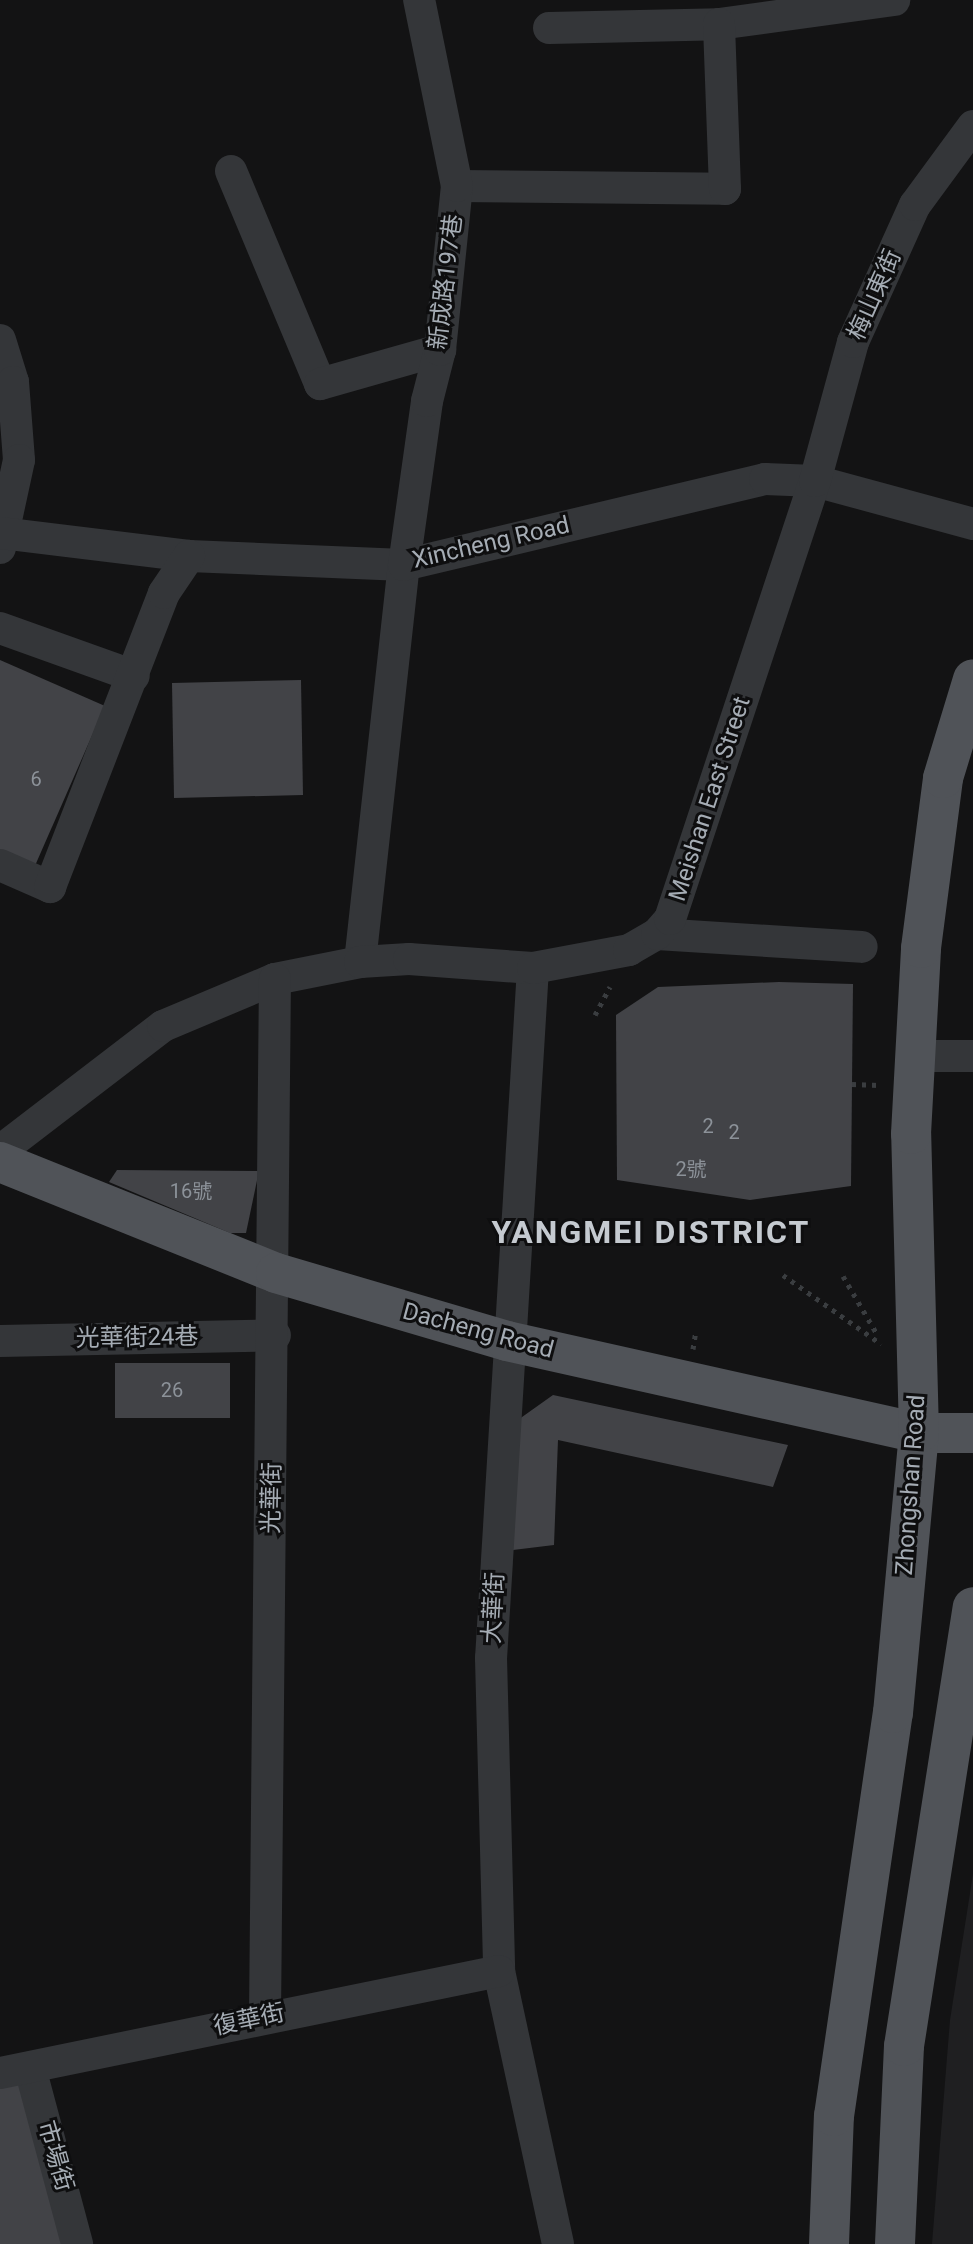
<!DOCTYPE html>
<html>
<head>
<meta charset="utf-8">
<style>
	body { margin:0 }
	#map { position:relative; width:973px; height:2244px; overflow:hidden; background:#131314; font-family:Roboto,"Noto Sans TC",sans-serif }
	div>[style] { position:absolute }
	.built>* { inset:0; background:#1f1f21 }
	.building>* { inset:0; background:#424347 }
	.path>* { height:5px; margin-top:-2.5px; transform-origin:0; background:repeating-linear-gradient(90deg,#3a3d40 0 4px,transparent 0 10px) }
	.minor>* { height:32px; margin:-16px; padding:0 16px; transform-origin:16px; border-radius:16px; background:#343639 }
	.major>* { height:40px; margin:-20px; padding:0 20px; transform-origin:20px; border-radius:20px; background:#505358 }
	span { translate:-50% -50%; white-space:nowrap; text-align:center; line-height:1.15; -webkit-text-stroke:6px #0e0e0f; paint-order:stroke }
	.number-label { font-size:20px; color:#8c9299 }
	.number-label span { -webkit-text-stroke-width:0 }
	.street-label { font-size:24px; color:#a5acb4 }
	.district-label { font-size:32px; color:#c5cad0; font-weight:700; letter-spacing:2px }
</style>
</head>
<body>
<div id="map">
	<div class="built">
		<div style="clip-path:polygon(973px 1874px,973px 2244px,932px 2244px,950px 2020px)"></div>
	</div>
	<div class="building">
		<div style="clip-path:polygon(0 660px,105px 706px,34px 868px,0 853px)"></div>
		<div style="clip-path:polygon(301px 680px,303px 795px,174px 798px,172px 683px)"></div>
		<div style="clip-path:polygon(779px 982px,853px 984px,851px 1186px,750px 1200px,617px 1180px,616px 1015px,658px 987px)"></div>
		<div style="clip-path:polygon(117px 1170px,259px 1171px,246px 1233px,230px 1233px,109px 1182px)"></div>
		<div style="clip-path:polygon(115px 1363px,230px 1363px,230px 1418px,115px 1418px)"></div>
		<div style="clip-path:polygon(553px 1395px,788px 1445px,773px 1487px,558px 1440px,554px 1545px,513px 1550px,515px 1422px)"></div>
		<div style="clip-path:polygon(26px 2083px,64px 2244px,0 2244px,0 2088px)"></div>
	</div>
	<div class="path">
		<div style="left:595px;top:1015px;width:32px;rotate:-62deg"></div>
		<div style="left:852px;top:1084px;width:27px;rotate:2deg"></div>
		<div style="left:783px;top:1275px;width:120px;rotate:35.1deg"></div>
		<div style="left:843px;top:1276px;width:69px;rotate:59.7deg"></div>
		<div style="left:693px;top:1349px;width:19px;rotate:-81deg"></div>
	</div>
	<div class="minor">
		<div style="left:549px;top:28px;width:170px;rotate:-1.3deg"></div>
		<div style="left:719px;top:24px;width:177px;rotate:-7.8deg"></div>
		<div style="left:231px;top:171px;width:231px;rotate:67.3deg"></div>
		<div style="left:320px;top:384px;width:125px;rotate:-15.8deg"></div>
		<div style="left:457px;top:186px;width:268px;rotate:0.6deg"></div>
		<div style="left:725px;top:189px;width:165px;rotate:-92.1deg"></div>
		<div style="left:0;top:340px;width:44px;rotate:72.8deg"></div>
		<div style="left:13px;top:382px;width:78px;rotate:85.6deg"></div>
		<div style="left:19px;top:460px;width:90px;rotate:102.2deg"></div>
		<div style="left:0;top:533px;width:190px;rotate:6.9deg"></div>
		<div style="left:189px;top:556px;width:215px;rotate:2.4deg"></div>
		<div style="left:404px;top:565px;width:371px;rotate:-13.4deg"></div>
		<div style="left:765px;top:479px;width:50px;rotate:2.3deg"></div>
		<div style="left:815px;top:481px;width:164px;rotate:15.2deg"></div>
		<div style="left:0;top:628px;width:142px;rotate:19.7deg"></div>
		<div style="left:0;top:865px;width:55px;rotate:23.7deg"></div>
		<div style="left:50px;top:887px;width:315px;rotate:-68.8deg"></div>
		<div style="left:164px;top:593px;width:45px;rotate:-56deg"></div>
		<div style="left:657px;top:934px;width:205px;rotate:3.6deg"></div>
		<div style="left:360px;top:962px;width:399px;rotate:-83.7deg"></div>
		<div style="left:404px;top:565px;width:166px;rotate:-82deg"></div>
		<div style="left:427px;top:401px;width:53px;rotate:-75.7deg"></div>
		<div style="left:440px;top:350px;width:165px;rotate:-84.1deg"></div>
		<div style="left:457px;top:186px;width:190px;rotate:-101.5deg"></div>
		<div style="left:533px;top:968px;width:691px;rotate:93.48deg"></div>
		<div style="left:491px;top:1658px;width:313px;rotate:88.5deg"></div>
		<div style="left:499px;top:1971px;width:279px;rotate:77.8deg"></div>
		<div style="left:912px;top:1056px;width:61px"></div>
		<div style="left:0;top:1151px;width:205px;rotate:-37.5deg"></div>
		<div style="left:163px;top:1026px;width:121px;rotate:-22.8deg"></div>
		<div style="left:275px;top:979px;width:87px;rotate:-11.3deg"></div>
		<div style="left:360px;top:962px;width:49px;rotate:-3.5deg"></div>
		<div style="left:409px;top:959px;width:124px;rotate:4.2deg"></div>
		<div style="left:533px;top:968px;width:98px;rotate:-10.6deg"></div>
		<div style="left:629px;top:950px;width:32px;rotate:-30deg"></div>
		<div style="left:657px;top:934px;width:20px;rotate:-49deg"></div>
		<div style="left:670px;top:919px;width:461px;rotate:-71.7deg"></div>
		<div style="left:815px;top:481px;width:144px;rotate:-74.7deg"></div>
		<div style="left:853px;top:342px;width:150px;rotate:-65.7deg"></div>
		<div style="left:915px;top:205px;width:98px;rotate:-53.7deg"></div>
		<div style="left:0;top:1341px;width:275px;rotate:-1.2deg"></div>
		<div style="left:265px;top:2016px;width:1037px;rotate:-89.45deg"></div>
		<div style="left:30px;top:2068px;width:182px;rotate:75deg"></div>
		<div style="left:0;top:2073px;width:509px;rotate:-11.55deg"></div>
	</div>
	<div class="major">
		<div style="left:0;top:1162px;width:297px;rotate:21.9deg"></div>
		<div style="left:276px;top:1273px;width:241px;rotate:16.4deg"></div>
		<div style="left:507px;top:1341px;width:422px;rotate:12.6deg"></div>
		<div style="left:919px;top:1433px;width:54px"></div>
		<div style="left:829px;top:2244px;width:128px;rotate:-87.8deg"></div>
		<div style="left:834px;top:2116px;width:407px;rotate:-81.7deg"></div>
		<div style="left:893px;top:1713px;width:281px;rotate:-84.7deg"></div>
		<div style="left:919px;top:1433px;width:299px;rotate:-91.5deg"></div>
		<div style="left:911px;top:1134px;width:186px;rotate:-86.9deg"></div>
		<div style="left:921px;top:948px;width:171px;rotate:-82.6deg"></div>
		<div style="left:943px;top:778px;width:103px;rotate:-73.1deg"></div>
		<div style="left:895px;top:2244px;width:198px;rotate:-87.4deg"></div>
		<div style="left:904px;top:2046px;width:444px;rotate:-81.1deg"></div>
	</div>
	<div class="number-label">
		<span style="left:36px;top:779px">6</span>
		<span style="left:708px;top:1126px">2</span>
		<span style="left:734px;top:1132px">2</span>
		<span style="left:691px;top:1169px">2號</span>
		<span style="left:191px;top:1191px">16號</span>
		<span style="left:172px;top:1390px">26</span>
	</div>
	<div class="street-label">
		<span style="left:446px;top:282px;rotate:-83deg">新成路197巷</span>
		<span style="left:875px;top:295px;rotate:-66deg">梅山東街</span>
		<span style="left:491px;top:543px;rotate:-13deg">Xincheng Road</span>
		<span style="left:710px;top:799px;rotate:-72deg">Meishan East Street</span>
		<span style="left:478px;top:1331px;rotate:15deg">Dacheng Road</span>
		<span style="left:137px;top:1338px;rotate:-1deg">光華街24巷</span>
		<span style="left:911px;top:1485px;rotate:-86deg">Zhongshan Road</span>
		<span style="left:272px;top:1498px;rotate:-89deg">光華街</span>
		<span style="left:494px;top:1608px;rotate:-87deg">大華街</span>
		<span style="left:249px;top:2020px;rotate:-12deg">復華街</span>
		<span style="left:55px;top:2156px;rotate:74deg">市場街</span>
	</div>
	<div class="district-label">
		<span style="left:651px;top:1232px">YANGMEI DISTRICT</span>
	</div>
</div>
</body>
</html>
